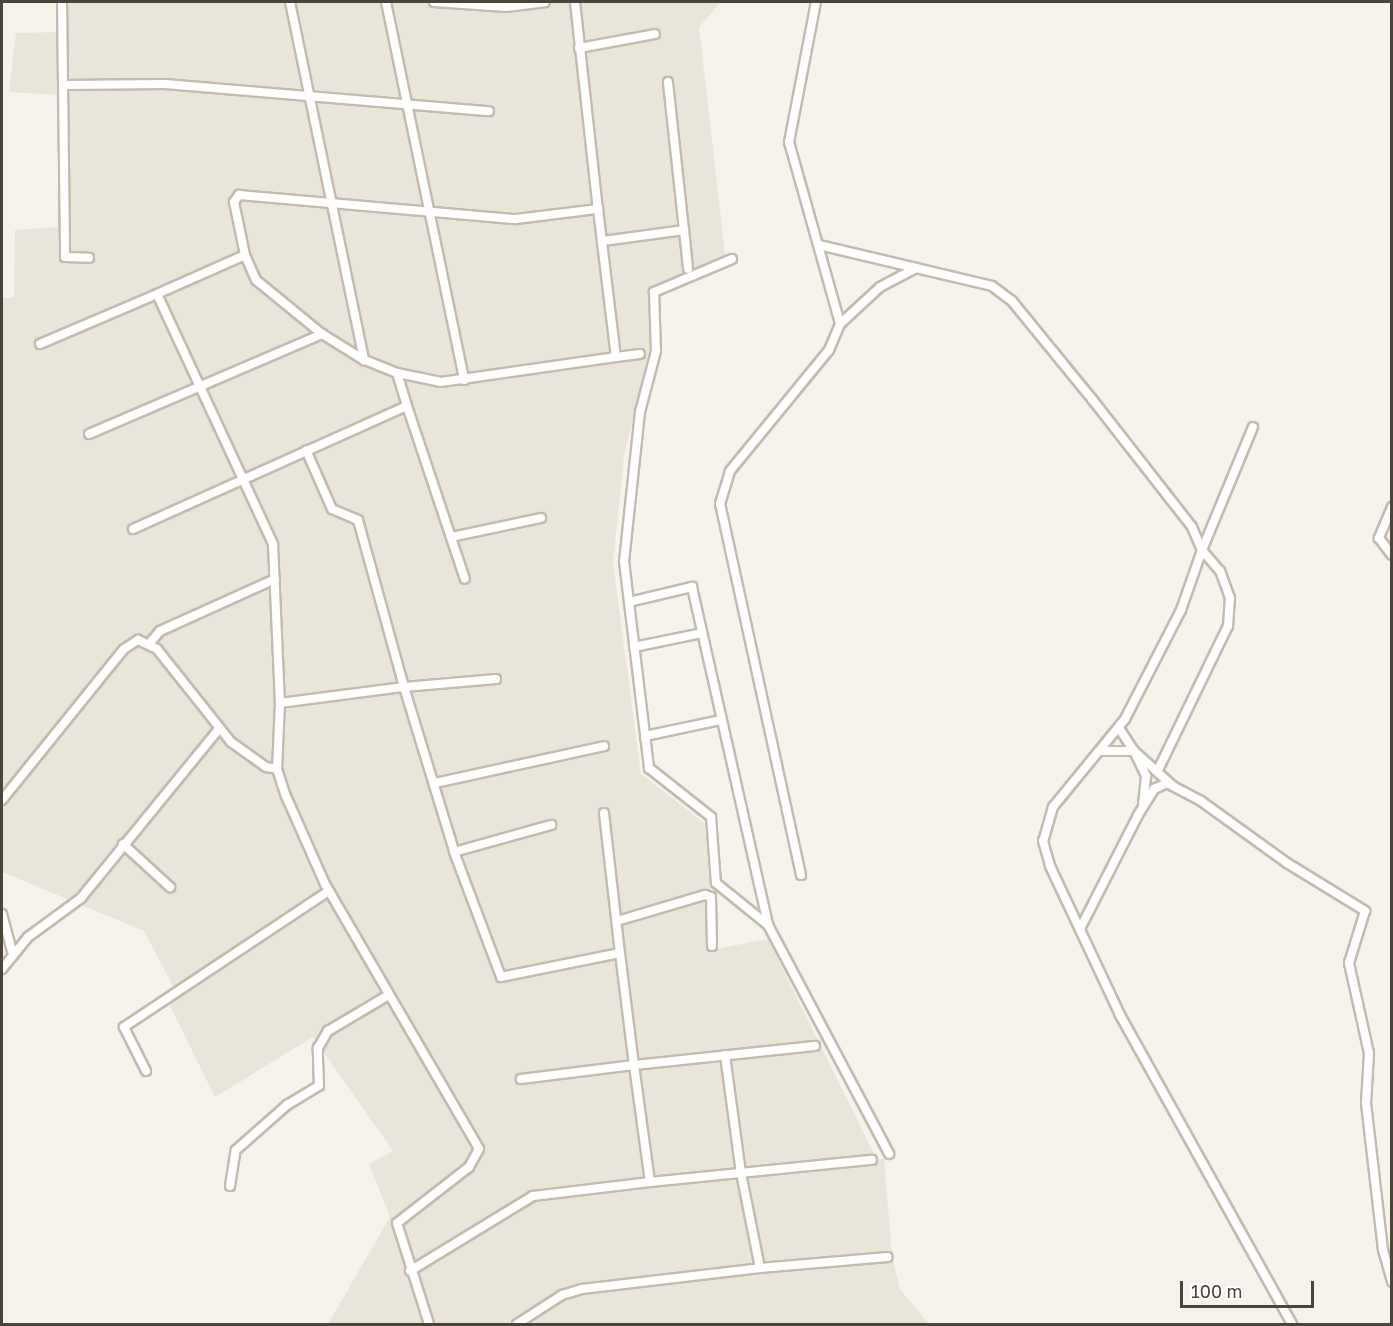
<!DOCTYPE html>
<html>
<head>
<meta charset="utf-8">
<style>
	body { margin:0 }
	#map { position:relative; width:1393px; height:1326px; overflow:hidden; background:#f6f3ec; font-family:"Golos Text",sans-serif }
	div>[style] { position:absolute }
	.residential>* { inset:0; background:#eae5da }
	.roads { filter:drop-shadow(2px 0 #c2bbae) drop-shadow(-2px 0 #c2bbae) drop-shadow(0 2px #c2bbae) drop-shadow(0 -2px #c2bbae) }
	.minor>* { height:8px; margin:-4px; padding:0 4px; transform-origin:4px; border-radius:4px; background:#fff }
	span { translate:-50% -50%; white-space:nowrap; text-align:center; line-height:1.15; -webkit-text-stroke:6px #fff; paint-order:stroke }
	.frame { position:absolute; inset:0; border:3px solid #4b4439; pointer-events:none }
	.scale { position:absolute; left:1180px; top:1281px; width:134px; height:27px; box-sizing:border-box; border:3px solid #4b4439; border-top:0; padding-left:8px; font-size:18px; line-height:21px; white-space:nowrap; color:#4b4439; -webkit-text-stroke:4px #fff; paint-order:stroke }
</style>
</head>
<body>
<div id="map">
	<div class="residential">
		<div style="clip-path:polygon(59px 2px,721px 2px,699px 27px,726px 262px,650px 288px,649px 350px,624px 457px,613px 563px,641px 774px,704px 823px,716px 949px,768px 939px,876px 1158px,884px 1159px,892px 1256px,900px 1289px,929px 1324px,328px 1324px,390px 1217px,369px 1164px,393px 1151px,313px 1037px,215px 1097px,164px 994px,174px 988px,144px 931px,2px 872px,2px 298px,14px 297px,15px 230px,58px 227px,58px 95px,9px 92px,16px 33px,60px 32px)"></div>
	</div>
	<div class="roads">
		<div class="minor">
			<div style="left:62px;top:2px;width:255px;rotate:89.3deg"></div>
			<div style="left:65px;top:257px;width:24px;rotate:2deg"></div>
			<div style="left:290px;top:2px;width:366px;rotate:78.3deg"></div>
			<div style="left:386px;top:2px;width:386px;rotate:78.3deg"></div>
			<div style="left:434px;top:2px;width:72px;rotate:4deg"></div>
			<div style="left:506px;top:7px;width:39px;rotate:-7deg"></div>
			<div style="left:575px;top:2px;width:208px;rotate:83.7deg"></div>
			<div style="left:816px;top:2px;width:143px;rotate:100.9deg"></div>
			<div style="left:789px;top:142px;width:189px;rotate:74.3deg"></div>
			<div style="left:840px;top:324px;width:54px;rotate:-42.8deg"></div>
			<div style="left:880px;top:287px;width:41px;rotate:-27.8deg"></div>
			<div style="left:916px;top:268px;width:78px;rotate:13.3deg"></div>
			<div style="left:992px;top:286px;width:25px;rotate:37deg"></div>
			<div style="left:1012px;top:301px;width:127px;rotate:50.8deg"></div>
			<div style="left:1092px;top:399px;width:162px;rotate:52deg"></div>
			<div style="left:1192px;top:527px;width:25px;rotate:67deg"></div>
			<div style="left:1202px;top:550px;width:64px;rotate:109.3deg"></div>
			<div style="left:1181px;top:610px;width:123px;rotate:117.2deg"></div>
			<div style="left:1125px;top:719px;width:114px;rotate:129.3deg"></div>
			<div style="left:1053px;top:807px;width:35px;rotate:106deg"></div>
			<div style="left:1043px;top:841px;width:26px;rotate:74deg"></div>
			<div style="left:1050px;top:866px;width:165px;rotate:64.8deg"></div>
			<div style="left:1120px;top:1015px;width:354px;rotate:60.9deg"></div>
			<div style="left:579px;top:48px;width:77px;rotate:-10.4deg"></div>
			<div style="left:64px;top:85px;width:101px;rotate:-0.6deg"></div>
			<div style="left:165px;top:84px;width:325px;rotate:4.8deg"></div>
			<div style="left:239px;top:195px;width:278px;rotate:5deg"></div>
			<div style="left:516px;top:219px;width:83px;rotate:-7deg"></div>
			<div style="left:598px;top:209px;width:149px;rotate:83.1deg"></div>
			<div style="left:616px;top:357px;width:177px;rotate:171.9deg"></div>
			<div style="left:441px;top:382px;width:45px;rotate:-168.4deg"></div>
			<div style="left:397px;top:373px;width:35px;rotate:-158deg"></div>
			<div style="left:364px;top:360px;width:49px;rotate:-148.2deg"></div>
			<div style="left:322px;top:334px;width:85px;rotate:-140.7deg"></div>
			<div style="left:256px;top:280px;width:27px;rotate:-114deg"></div>
			<div style="left:245px;top:255px;width:54px;rotate:-101.7deg"></div>
			<div style="left:234px;top:202px;width:9px;rotate:-54deg"></div>
			<div style="left:684px;top:230px;width:39px;rotate:84deg"></div>
			<div style="left:603px;top:241px;width:82px;rotate:-7.7deg"></div>
			<div style="left:684px;top:230px;width:149px;rotate:-96.2deg"></div>
			<div style="left:819px;top:245px;width:100px;rotate:13.3deg"></div>
			<div style="left:245px;top:255px;width:96px;rotate:156.1deg"></div>
			<div style="left:157px;top:294px;width:276px;rotate:65.1deg"></div>
			<div style="left:273px;top:544px;width:159px;rotate:87.5deg"></div>
			<div style="left:280px;top:703px;width:66px;rotate:92.6deg"></div>
			<div style="left:277px;top:769px;width:28px;rotate:72deg"></div>
			<div style="left:286px;top:796px;width:96px;rotate:66.1deg"></div>
			<div style="left:325px;top:884px;width:306px;rotate:59.8deg"></div>
			<div style="left:479px;top:1149px;width:21px;rotate:119deg"></div>
			<div style="left:469px;top:1167px;width:91px;rotate:142.1deg"></div>
			<div style="left:397px;top:1223px;width:106px;rotate:72.4deg"></div>
			<div style="left:732px;top:259px;width:85px;rotate:157.1deg"></div>
			<div style="left:654px;top:292px;width:59px;rotate:88.1deg"></div>
			<div style="left:656px;top:351px;width:63px;rotate:104.7deg"></div>
			<div style="left:640px;top:412px;width:150px;rotate:96.1deg"></div>
			<div style="left:624px;top:561px;width:209px;rotate:83.1deg"></div>
			<div style="left:649px;top:768px;width:79px;rotate:38.3deg"></div>
			<div style="left:711px;top:817px;width:66px;rotate:85.7deg"></div>
			<div style="left:716px;top:883px;width:67px;rotate:38.9deg"></div>
			<div style="left:768px;top:925px;width:259px;rotate:62.1deg"></div>
			<div style="left:40px;top:344px;width:127px;rotate:-23.1deg"></div>
			<div style="left:616px;top:357px;width:24px;rotate:-7deg"></div>
			<div style="left:397px;top:373px;width:34px;rotate:73deg"></div>
			<div style="left:89px;top:434px;width:254px;rotate:-23.2deg"></div>
			<div style="left:1392px;top:507px;width:34px;rotate:113deg"></div>
			<div style="left:1379px;top:538px;width:21px;rotate:53deg"></div>
			<div style="left:133px;top:529px;width:300px;rotate:-24.2deg"></div>
			<div style="left:407px;top:406px;width:182px;rotate:71.5deg"></div>
			<div style="left:451px;top:537px;width:92px;rotate:-11.9deg"></div>
			<div style="left:629px;top:602px;width:65px;rotate:-13.4deg"></div>
			<div style="left:692px;top:587px;width:346px;rotate:77.3deg"></div>
			<div style="left:149px;top:644px;width:17px;rotate:-50deg"></div>
			<div style="left:160px;top:631px;width:126px;rotate:-24.3deg"></div>
			<div style="left:634px;top:647px;width:69px;rotate:-11.6deg"></div>
			<div style="left:496px;top:679px;width:92px;rotate:175deg"></div>
			<div style="left:404px;top:687px;width:178px;rotate:73deg"></div>
			<div style="left:456px;top:857px;width:128px;rotate:69.4deg"></div>
			<div style="left:501px;top:977px;width:121px;rotate:-11.4deg"></div>
			<div style="left:620px;top:953px;width:113px;rotate:82.9deg"></div>
			<div style="left:634px;top:1065px;width:114px;rotate:172.9deg"></div>
			<div style="left:280px;top:703px;width:125px;rotate:-7.4deg"></div>
			<div style="left:404px;top:687px;width:173px;rotate:-105.4deg"></div>
			<div style="left:358px;top:520px;width:28px;rotate:-157deg"></div>
			<div style="left:332px;top:509px;width:64px;rotate:-113.8deg"></div>
			<div style="left:1119px;top:728px;width:27px;rotate:57deg"></div>
			<div style="left:1134px;top:751px;width:52px;rotate:41.9deg"></div>
			<div style="left:645px;top:736px;width:78px;rotate:-11.9deg"></div>
			<div style="left:1100px;top:751px;width:34px"></div>
			<div style="left:1134px;top:751px;width:28px;rotate:64deg"></div>
			<div style="left:1146px;top:776px;width:28px;rotate:96deg"></div>
			<div style="left:1158px;top:770px;width:160px;rotate:-64.1deg"></div>
			<div style="left:1228px;top:626px;width:28px;rotate:-86deg"></div>
			<div style="left:1230px;top:598px;width:29px;rotate:-110deg"></div>
			<div style="left:1220px;top:571px;width:28px;rotate:-131deg"></div>
			<div style="left:1202px;top:550px;width:133px;rotate:-67.5deg"></div>
			<div style="left:435px;top:783px;width:173px;rotate:-12.3deg"></div>
			<div style="left:2px;top:800px;width:194px;rotate:-51.1deg"></div>
			<div style="left:124px;top:649px;width:17px;rotate:-33deg"></div>
			<div style="left:138px;top:640px;width:21px;rotate:25deg"></div>
			<div style="left:157px;top:649px;width:119px;rotate:51.5deg"></div>
			<div style="left:231px;top:742px;width:43px;rotate:35.5deg"></div>
			<div style="left:266px;top:767px;width:11px;rotate:10deg"></div>
			<div style="left:604px;top:813px;width:141px;rotate:83.5deg"></div>
			<div style="left:123px;top:844px;width:64px;rotate:42.5deg"></div>
			<div style="left:454px;top:852px;width:101px;rotate:-15.6deg"></div>
			<div style="left:801px;top:875px;width:380px;rotate:-102.3deg"></div>
			<div style="left:720px;top:504px;width:34px;rotate:-73deg"></div>
			<div style="left:730px;top:471px;width:156px;rotate:-50.7deg"></div>
			<div style="left:829px;top:350px;width:28px;rotate:-67deg"></div>
			<div style="left:2px;top:914px;width:42px;rotate:75deg"></div>
			<div style="left:617px;top:921px;width:92px;rotate:-16.5deg"></div>
			<div style="left:705px;top:895px;width:6px;rotate:18deg"></div>
			<div style="left:711px;top:897px;width:49px;rotate:88.8deg"></div>
			<div style="left:1080px;top:929px;width:128px;rotate:-63deg"></div>
			<div style="left:1138px;top:815px;width:31px;rotate:-58deg"></div>
			<div style="left:1154px;top:789px;width:14px;rotate:-25deg"></div>
			<div style="left:1167px;top:783px;width:38px;rotate:28deg"></div>
			<div style="left:1201px;top:801px;width:106px;rotate:35.8deg"></div>
			<div style="left:1287px;top:863px;width:92px;rotate:31.6deg"></div>
			<div style="left:1365px;top:911px;width:54px;rotate:107.1deg"></div>
			<div style="left:1349px;top:963px;width:92px;rotate:77.5deg"></div>
			<div style="left:1369px;top:1053px;width:50px;rotate:93.4deg"></div>
			<div style="left:1366px;top:1103px;width:148px;rotate:83.4deg"></div>
			<div style="left:1383px;top:1250px;width:33px;rotate:74deg"></div>
			<div style="left:2px;top:969px;width:41px;rotate:-50.9deg"></div>
			<div style="left:28px;top:937px;width:66px;rotate:-36.3deg"></div>
			<div style="left:81px;top:898px;width:218px;rotate:-50.8deg"></div>
			<div style="left:725px;top:1055px;width:119px;rotate:82.3deg"></div>
			<div style="left:741px;top:1173px;width:97px;rotate:78.7deg"></div>
			<div style="left:760px;top:1268px;width:128px;rotate:-4.9deg"></div>
			<div style="left:146px;top:1071px;width:49px;rotate:-116.6deg"></div>
			<div style="left:124px;top:1027px;width:246px;rotate:-33.6deg"></div>
			<div style="left:650px;top:1182px;width:223px;rotate:-5.7deg"></div>
			<div style="left:230px;top:1186px;width:36px;rotate:-81deg"></div>
			<div style="left:236px;top:1150px;width:68px;rotate:-41.4deg"></div>
			<div style="left:287px;top:1105px;width:37px;rotate:-31deg"></div>
			<div style="left:319px;top:1086px;width:38px;rotate:-92deg"></div>
			<div style="left:318px;top:1048px;width:20px;rotate:-60deg"></div>
			<div style="left:328px;top:1031px;width:69px;rotate:-30.7deg"></div>
			<div style="left:410px;top:1271px;width:144px;rotate:-31.4deg"></div>
			<div style="left:533px;top:1196px;width:118px;rotate:-6.8deg"></div>
			<div style="left:650px;top:1182px;width:118px;rotate:-97.8deg"></div>
			<div style="left:634px;top:1065px;width:182px;rotate:-6deg"></div>
			<div style="left:517px;top:1324px;width:54px;rotate:-32.8deg"></div>
			<div style="left:562px;top:1295px;width:21px;rotate:-17deg"></div>
			<div style="left:582px;top:1289px;width:179px;rotate:-6.7deg"></div>
		</div>
	</div>
	<div class="frame"></div>
	<div class="scale">100 m</div>
</div>
</body>
</html>
